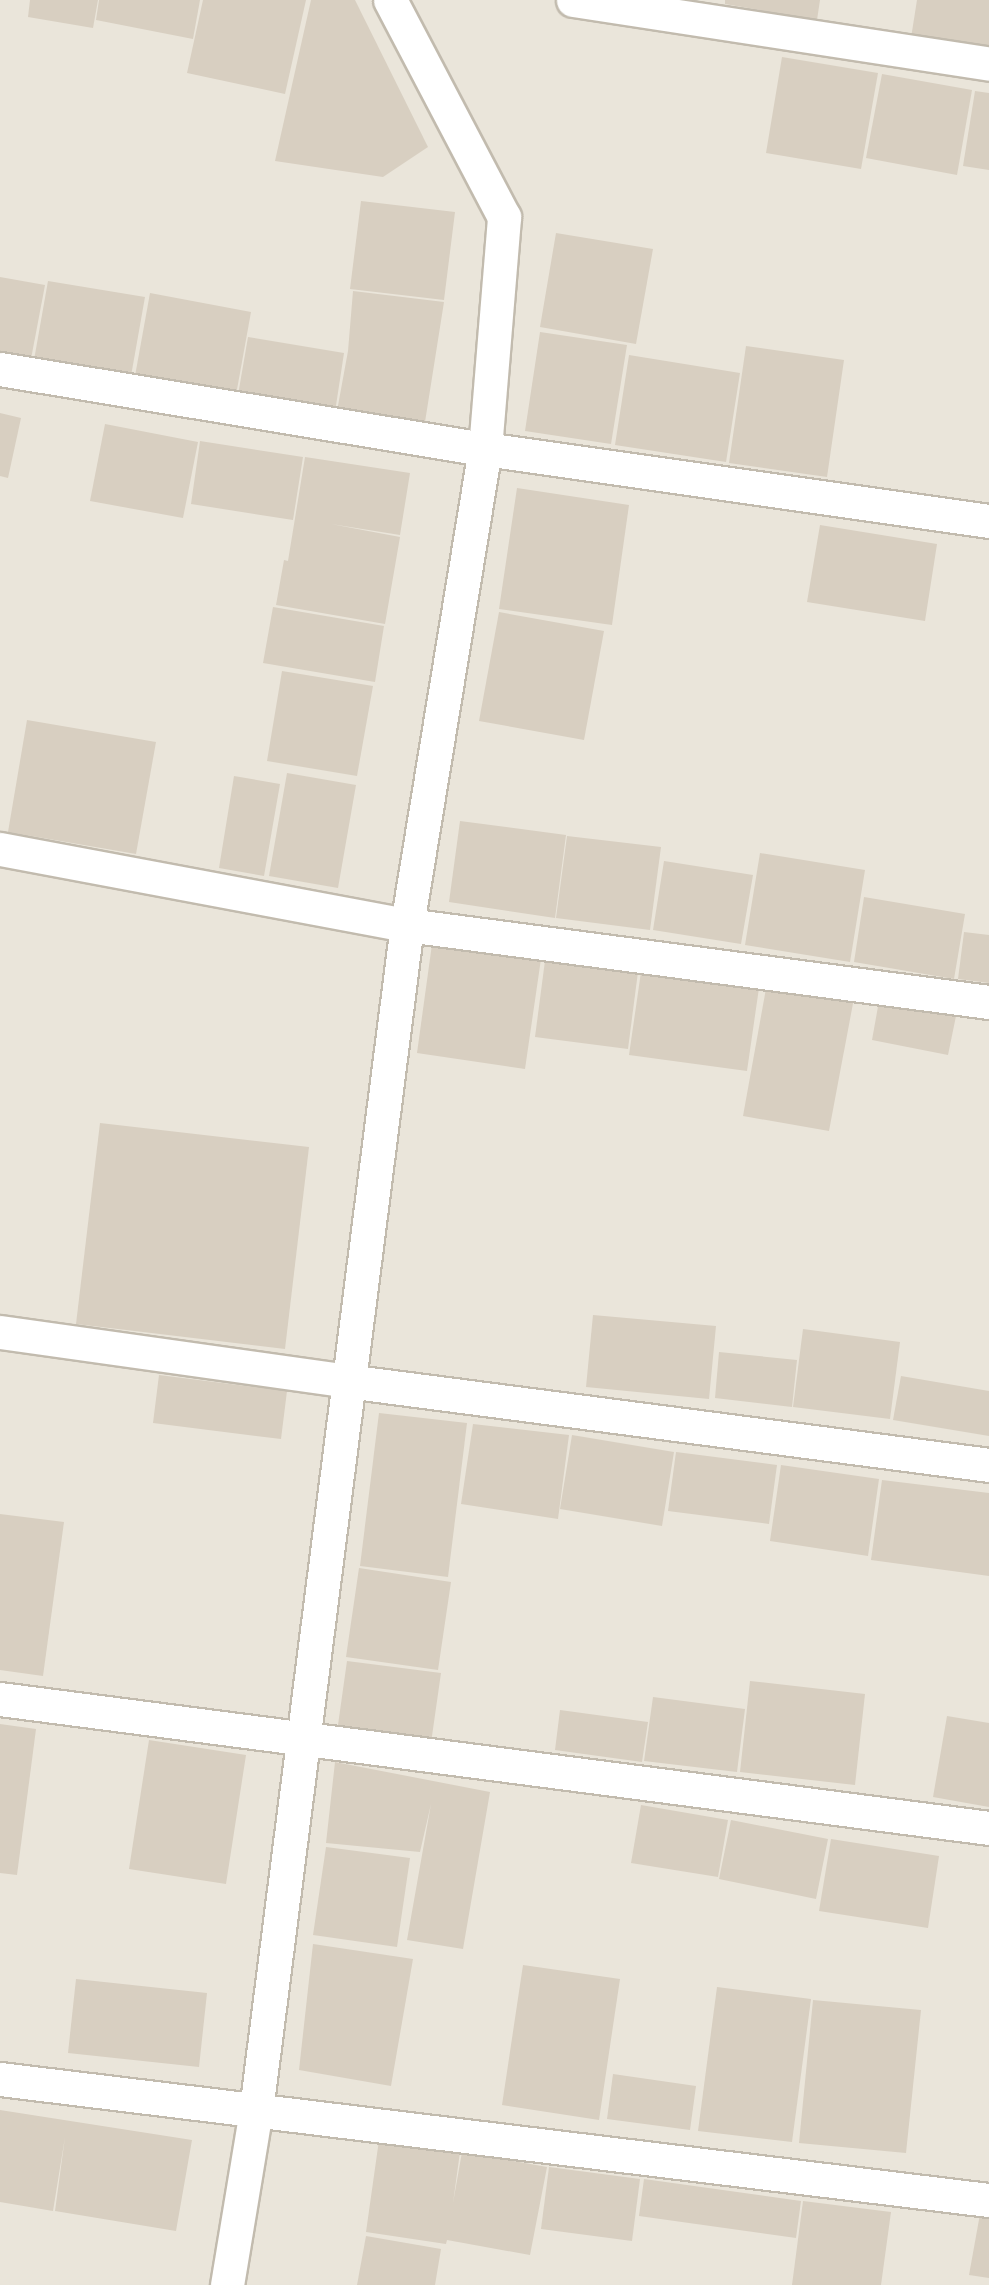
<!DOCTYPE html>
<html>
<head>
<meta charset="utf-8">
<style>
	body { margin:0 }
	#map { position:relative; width:989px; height:2285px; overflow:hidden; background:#f6f3ec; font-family:"Nunito Sans",sans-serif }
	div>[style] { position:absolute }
	.residential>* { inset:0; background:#eae5da }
	.building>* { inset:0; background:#d8cfc1 }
	.roads { filter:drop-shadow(2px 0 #c2bbae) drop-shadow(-2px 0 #c2bbae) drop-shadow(0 2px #c2bbae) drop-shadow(0 -2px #c2bbae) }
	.minor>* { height:33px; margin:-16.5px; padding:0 16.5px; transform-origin:16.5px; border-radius:16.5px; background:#fff }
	span { translate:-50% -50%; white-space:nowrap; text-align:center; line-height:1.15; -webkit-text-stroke:6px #fff; paint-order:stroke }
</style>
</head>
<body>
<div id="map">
	<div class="residential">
		<div style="clip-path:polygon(0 0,989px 0,989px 2285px,0 2285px)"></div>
	</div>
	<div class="building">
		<div style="clip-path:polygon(30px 0,98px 0,93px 28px,28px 17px)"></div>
		<div style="clip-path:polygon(99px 0,200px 0,193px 39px,96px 20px)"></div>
		<div style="clip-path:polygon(203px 0,306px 0,285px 94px,187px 73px)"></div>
		<div style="clip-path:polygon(311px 0,355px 0,428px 147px,383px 177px,275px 161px)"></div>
		<div style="clip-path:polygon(725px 0,820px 0,817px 20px,725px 4px)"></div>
		<div style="clip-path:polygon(917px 0,989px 0,989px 50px,911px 38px)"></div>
		<div style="clip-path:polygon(782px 57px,878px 73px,861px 169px,766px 153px)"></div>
		<div style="clip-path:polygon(882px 74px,972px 90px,957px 175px,866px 158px)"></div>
		<div style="clip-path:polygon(975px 91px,989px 93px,989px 170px,963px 166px)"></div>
		<div style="clip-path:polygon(361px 201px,455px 212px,444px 300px,350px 289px)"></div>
		<div style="clip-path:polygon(556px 233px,653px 249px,636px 344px,540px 327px)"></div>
		<div style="clip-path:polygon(0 277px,45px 285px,31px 359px,0 353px)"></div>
		<div style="clip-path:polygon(48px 281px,145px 297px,131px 376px,34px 360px)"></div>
		<div style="clip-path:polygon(353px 291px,444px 302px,425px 422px,337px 411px,348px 351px)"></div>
		<div style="clip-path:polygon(150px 293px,251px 312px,236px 395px,135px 376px)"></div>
		<div style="clip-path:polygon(540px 332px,627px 345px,611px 444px,525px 431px)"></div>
		<div style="clip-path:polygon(248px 337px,344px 353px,335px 412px,238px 395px)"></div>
		<div style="clip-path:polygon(746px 346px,844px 360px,827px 477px,729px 463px)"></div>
		<div style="clip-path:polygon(629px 355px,740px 373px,726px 462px,615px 445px)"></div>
		<div style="clip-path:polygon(0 413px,21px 418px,8px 478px,0 476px)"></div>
		<div style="clip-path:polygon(105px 424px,198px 442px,183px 518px,90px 501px)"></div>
		<div style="clip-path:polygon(200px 441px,303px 457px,293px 520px,191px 504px)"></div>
		<div style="clip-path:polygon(305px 457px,410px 473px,400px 535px,331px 524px,400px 537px,385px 624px,276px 605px,284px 560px,288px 561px)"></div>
		<div style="clip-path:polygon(517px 488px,629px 505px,612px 625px,499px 609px)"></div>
		<div style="clip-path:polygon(820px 525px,937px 544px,925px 621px,807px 602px)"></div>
		<div style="clip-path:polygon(273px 607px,384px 626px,375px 682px,263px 663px)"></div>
		<div style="clip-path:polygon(499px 612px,604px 631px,584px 740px,479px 721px)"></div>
		<div style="clip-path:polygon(282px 671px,373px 686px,357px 776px,267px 761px)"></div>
		<div style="clip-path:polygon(27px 720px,156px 742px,136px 854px,8px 832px)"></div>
		<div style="clip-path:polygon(287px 773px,356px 785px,338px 888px,269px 876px)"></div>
		<div style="clip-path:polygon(234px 776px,280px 784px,264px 876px,219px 868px)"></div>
		<div style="clip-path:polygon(460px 821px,566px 835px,555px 918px,449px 902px)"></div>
		<div style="clip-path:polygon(567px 836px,661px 847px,650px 930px,556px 918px)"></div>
		<div style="clip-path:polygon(760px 853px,865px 870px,850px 962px,745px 945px)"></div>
		<div style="clip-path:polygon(664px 861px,753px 875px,741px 944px,653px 930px)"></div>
		<div style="clip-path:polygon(864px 897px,965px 914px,954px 979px,854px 962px)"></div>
		<div style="clip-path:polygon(964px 932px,989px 935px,989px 983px,958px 979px)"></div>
		<div style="clip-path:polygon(433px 937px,542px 952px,525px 1069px,417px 1053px)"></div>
		<div style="clip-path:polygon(546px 953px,639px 964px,628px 1049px,535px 1037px)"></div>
		<div style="clip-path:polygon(642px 965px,760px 981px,747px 1071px,629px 1055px)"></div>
		<div style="clip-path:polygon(767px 983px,854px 998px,829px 1131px,743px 1116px)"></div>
		<div style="clip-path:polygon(879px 1001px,956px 1016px,948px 1055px,872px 1040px)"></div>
		<div style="clip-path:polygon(100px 1123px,309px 1147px,285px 1349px,76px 1324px)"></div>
		<div style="clip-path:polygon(593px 1315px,716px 1326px,709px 1399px,586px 1387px)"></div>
		<div style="clip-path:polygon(803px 1329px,900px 1342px,890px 1419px,793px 1407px)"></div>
		<div style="clip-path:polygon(719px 1352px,797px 1360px,792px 1407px,715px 1398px)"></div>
		<div style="clip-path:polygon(159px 1375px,287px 1391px,281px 1439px,153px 1423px)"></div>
		<div style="clip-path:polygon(901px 1376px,989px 1391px,989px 1436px,893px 1420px)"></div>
		<div style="clip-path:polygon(379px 1413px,467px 1423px,448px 1577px,360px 1566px)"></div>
		<div style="clip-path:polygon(473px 1424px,569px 1435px,558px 1519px,461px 1504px)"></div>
		<div style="clip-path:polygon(572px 1435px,674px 1452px,662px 1526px,560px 1509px)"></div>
		<div style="clip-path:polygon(676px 1452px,777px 1465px,769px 1524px,668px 1511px)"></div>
		<div style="clip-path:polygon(781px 1465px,879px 1479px,868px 1556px,770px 1541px)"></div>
		<div style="clip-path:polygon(882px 1480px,989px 1493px,989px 1576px,871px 1560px)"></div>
		<div style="clip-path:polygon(0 1514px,64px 1522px,43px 1676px,0 1670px)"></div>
		<div style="clip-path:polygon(359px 1568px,451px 1582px,438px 1670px,346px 1657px)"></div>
		<div style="clip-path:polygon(347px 1661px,441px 1673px,431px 1743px,337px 1732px)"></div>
		<div style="clip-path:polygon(750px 1681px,865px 1694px,855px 1785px,740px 1772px)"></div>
		<div style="clip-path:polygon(653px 1697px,745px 1709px,737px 1772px,644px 1761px)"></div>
		<div style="clip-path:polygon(560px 1710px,648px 1722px,642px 1762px,555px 1750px)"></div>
		<div style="clip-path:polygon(947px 1716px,989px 1723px,989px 1807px,933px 1797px)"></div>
		<div style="clip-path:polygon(0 1724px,36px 1729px,17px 1875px,0 1873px)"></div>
		<div style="clip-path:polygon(149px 1740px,246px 1755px,226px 1884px,129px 1869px)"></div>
		<div style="clip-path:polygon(335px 1762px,490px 1792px,463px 1949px,407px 1940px,431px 1804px,420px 1852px,326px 1843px)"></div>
		<div style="clip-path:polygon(641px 1805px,728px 1820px,718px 1877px,631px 1863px)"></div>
		<div style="clip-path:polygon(731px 1820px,828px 1839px,816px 1899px,719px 1879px)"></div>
		<div style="clip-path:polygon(831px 1839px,939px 1856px,928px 1928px,819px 1911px)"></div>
		<div style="clip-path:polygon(326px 1847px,410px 1858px,397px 1947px,313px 1935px)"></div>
		<div style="clip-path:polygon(313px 1944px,413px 1959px,391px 2086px,299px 2070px)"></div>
		<div style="clip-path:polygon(523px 1965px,620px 1979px,599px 2120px,502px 2105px)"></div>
		<div style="clip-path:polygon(76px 1979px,207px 1993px,199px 2067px,68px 2053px)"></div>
		<div style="clip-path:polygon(717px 1987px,811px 1999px,792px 2142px,698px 2131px)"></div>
		<div style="clip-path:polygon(813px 2000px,921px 2010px,906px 2153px,799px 2143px)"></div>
		<div style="clip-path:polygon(613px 2074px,696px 2086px,690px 2130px,607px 2119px)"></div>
		<div style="clip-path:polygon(0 2110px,192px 2140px,176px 2231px,55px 2211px,65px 2137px,53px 2211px,0 2202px)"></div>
		<div style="clip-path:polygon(379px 2140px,460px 2152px,453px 2203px,462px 2152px,547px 2167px,530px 2255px,447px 2240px,446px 2244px,366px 2232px)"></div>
		<div style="clip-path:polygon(549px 2167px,640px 2179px,632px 2241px,541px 2229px)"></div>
		<div style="clip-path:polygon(644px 2179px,801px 2201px,796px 2238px,639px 2216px)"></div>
		<div style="clip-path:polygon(803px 2201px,891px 2212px,881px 2285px,792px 2285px)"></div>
		<div style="clip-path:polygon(980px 2214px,989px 2216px,989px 2278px,969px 2275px)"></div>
		<div style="clip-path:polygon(366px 2236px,441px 2249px,435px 2285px,357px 2285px)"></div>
	</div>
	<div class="roads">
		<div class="minor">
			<div style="left:573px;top:0;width:421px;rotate:8.7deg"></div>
			<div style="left:0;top:369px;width:492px;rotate:9.4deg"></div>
			<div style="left:485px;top:449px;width:509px;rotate:8.13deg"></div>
			<div style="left:0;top:849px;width:414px;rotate:10.6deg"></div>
			<div style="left:407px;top:925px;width:587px;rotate:7.54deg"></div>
			<div style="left:0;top:1332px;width:350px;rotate:8deg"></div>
			<div style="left:347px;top:1381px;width:647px;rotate:7.45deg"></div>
			<div style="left:0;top:1699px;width:997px;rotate:7.43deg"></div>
			<div style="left:0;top:2079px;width:996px;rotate:6.98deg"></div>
			<div style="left:227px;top:2285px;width:177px;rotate:-80.6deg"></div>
			<div style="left:256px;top:2110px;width:1195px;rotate:-82.74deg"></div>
			<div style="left:407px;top:925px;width:482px;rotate:-80.7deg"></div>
			<div style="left:485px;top:449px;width:233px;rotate:-85.3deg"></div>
			<div style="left:504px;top:217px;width:245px;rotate:-117.7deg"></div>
		</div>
	</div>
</div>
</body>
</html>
